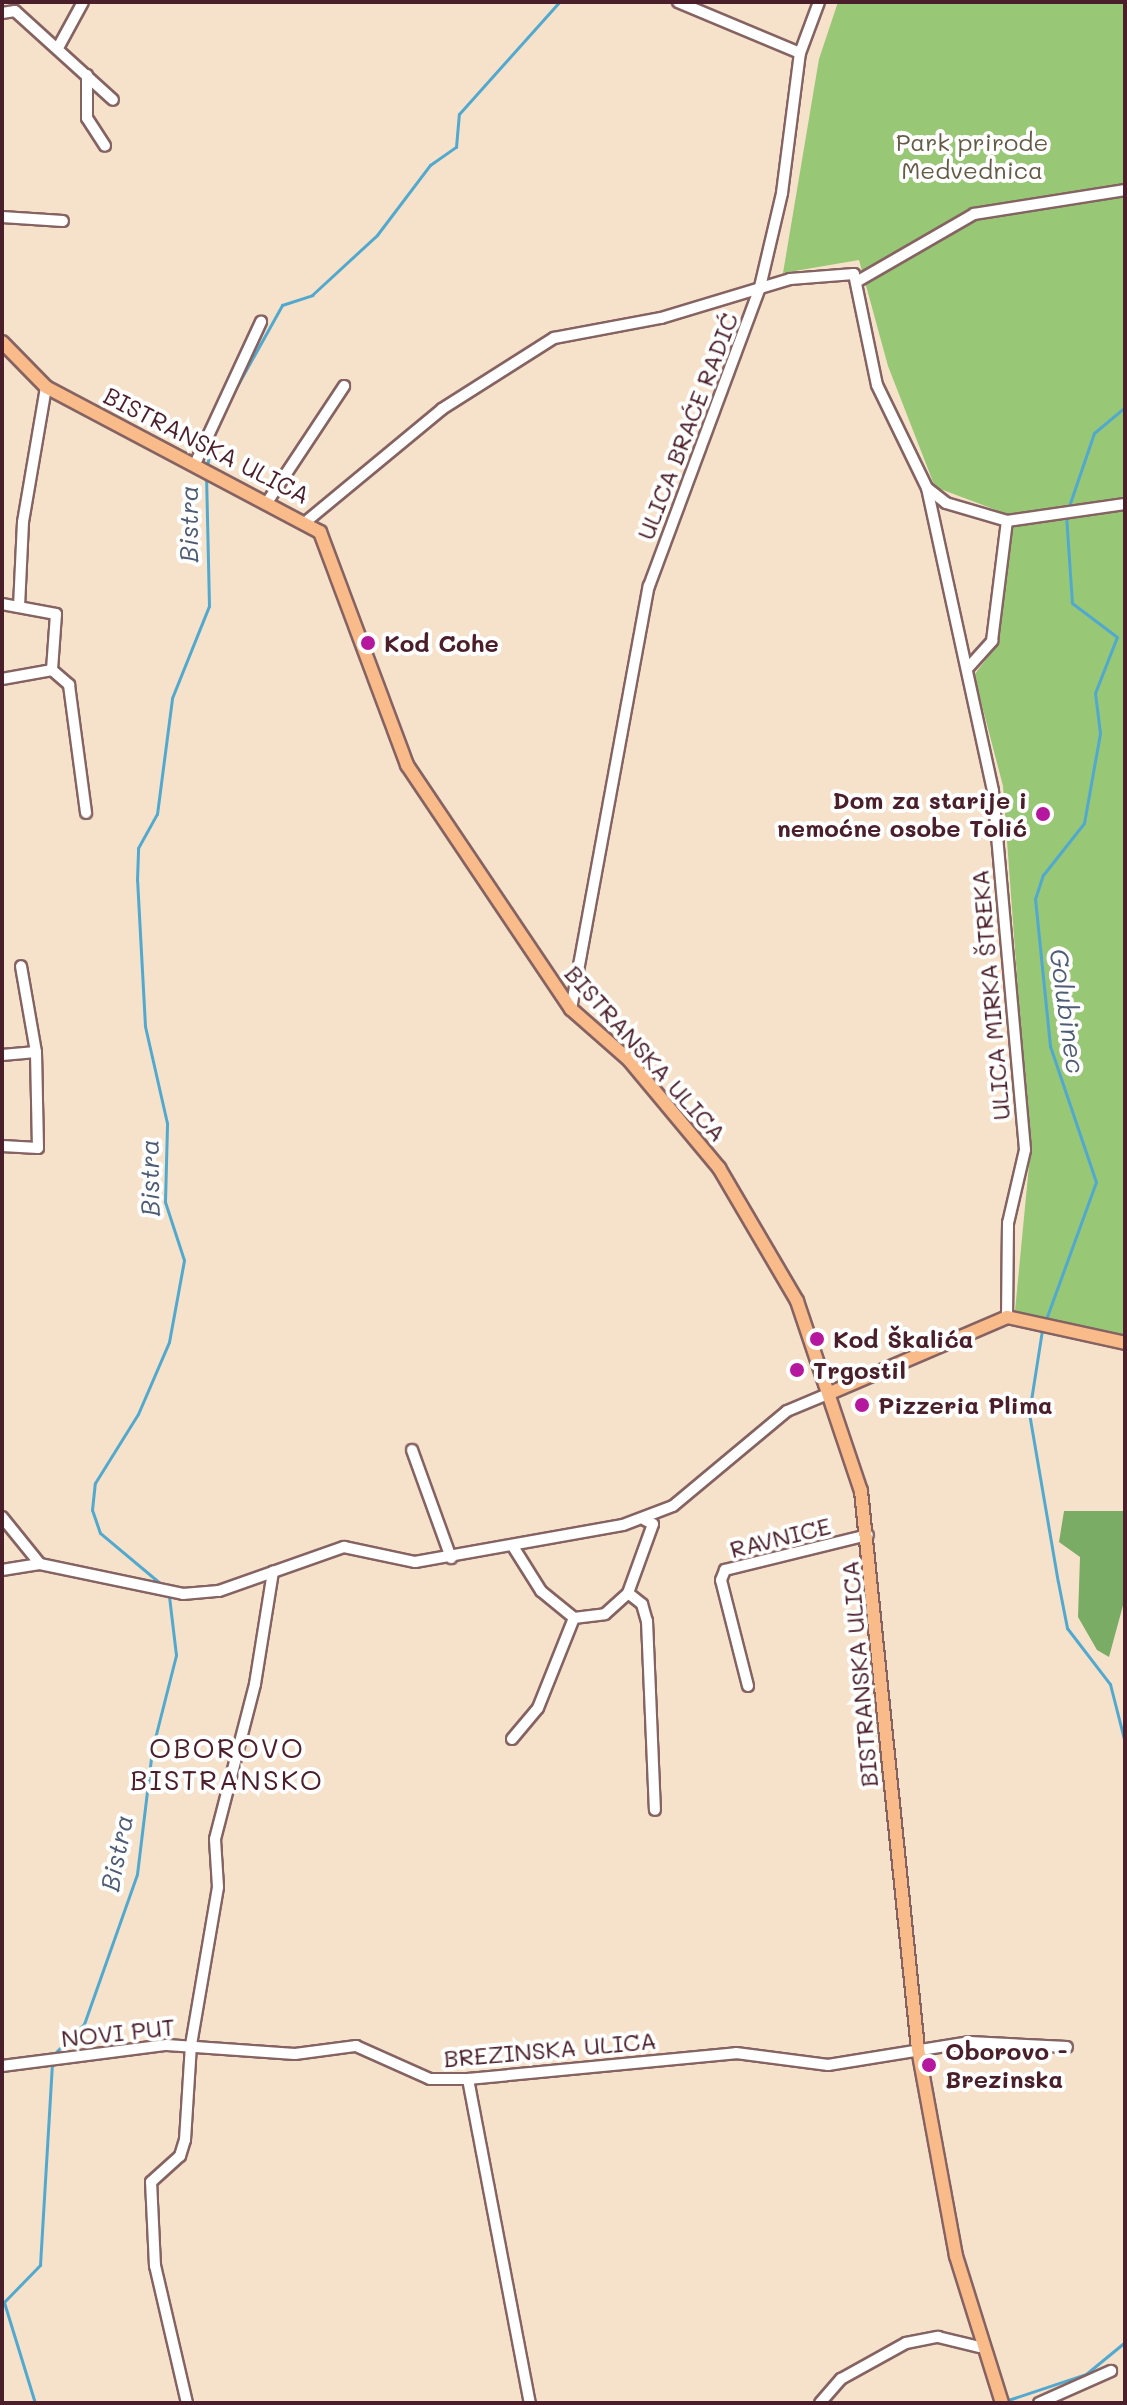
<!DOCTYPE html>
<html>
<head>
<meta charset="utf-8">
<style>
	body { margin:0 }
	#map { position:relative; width:1127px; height:2405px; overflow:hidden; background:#f6e2ca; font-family:Mali,sans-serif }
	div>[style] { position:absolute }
	.green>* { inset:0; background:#98c775 }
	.forest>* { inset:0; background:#7aac66 }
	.stream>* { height:3px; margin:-1.5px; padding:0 1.5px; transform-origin:1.5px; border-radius:1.5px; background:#52a9cf }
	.roads { filter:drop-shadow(2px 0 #866363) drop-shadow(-2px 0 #866363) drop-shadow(0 2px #866363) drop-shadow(0 -2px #866363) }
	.minor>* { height:10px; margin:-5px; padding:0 5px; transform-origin:5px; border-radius:5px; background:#fff }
	.major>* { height:12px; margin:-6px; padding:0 6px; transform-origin:6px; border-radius:6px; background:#fabb8b }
	.dots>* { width:22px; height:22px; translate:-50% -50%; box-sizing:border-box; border:4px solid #fff; border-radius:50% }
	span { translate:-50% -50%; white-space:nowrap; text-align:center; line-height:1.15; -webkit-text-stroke:8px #fff; paint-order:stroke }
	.park-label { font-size:24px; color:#655a45 }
	.street-label { font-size:24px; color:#4a1f2b }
	.poi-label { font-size:24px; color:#4a1f2b; font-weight:700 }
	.left { translate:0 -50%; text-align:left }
	.right { translate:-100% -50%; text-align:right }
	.water-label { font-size:26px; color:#4e5d75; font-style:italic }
	.quarter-label { font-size:28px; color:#4a1f2b; letter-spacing:2px }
	.frame { position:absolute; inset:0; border:4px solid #4a1f2b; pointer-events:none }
</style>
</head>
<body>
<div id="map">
	<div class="green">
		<div style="clip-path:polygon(838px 2px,1125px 2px,1125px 1337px,1015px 1311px,1030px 1155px,1003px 786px,974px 675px,998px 644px,1012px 516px,935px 487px,888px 366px,859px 260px,783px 273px,819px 59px)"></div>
	</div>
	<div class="forest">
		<div style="clip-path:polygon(1064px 1511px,1125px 1511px,1125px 1598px,1109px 1657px,1097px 1650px,1078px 1617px,1080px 1557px,1059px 1542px)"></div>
	</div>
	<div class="stream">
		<div style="left:237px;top:386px;width:93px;rotate:-60.9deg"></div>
		<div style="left:282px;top:305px;width:32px;rotate:-18deg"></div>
		<div style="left:312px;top:295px;width:88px;rotate:-42.7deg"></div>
		<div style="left:377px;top:235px;width:88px;rotate:-52.9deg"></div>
		<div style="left:430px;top:165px;width:32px;rotate:-35deg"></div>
		<div style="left:456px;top:147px;width:33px;rotate:-85deg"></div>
		<div style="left:459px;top:114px;width:150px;rotate:-48.2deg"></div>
		<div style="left:207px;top:468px;width:28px;rotate:-82deg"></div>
		<div style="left:1068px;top:509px;width:80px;rotate:-71.1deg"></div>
		<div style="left:1094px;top:433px;width:40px;rotate:-40deg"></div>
		<div style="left:1045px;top:1322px;width:149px;rotate:-70deg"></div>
		<div style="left:1096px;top:1182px;width:144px;rotate:-108.7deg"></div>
		<div style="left:1050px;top:1046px;width:148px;rotate:-95.8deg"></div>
		<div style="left:1035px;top:899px;width:25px;rotate:-72deg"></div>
		<div style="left:1043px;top:875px;width:66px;rotate:-51.7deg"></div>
		<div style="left:1084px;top:823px;width:91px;rotate:-79.9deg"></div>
		<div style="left:1100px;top:733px;width:40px;rotate:-97.1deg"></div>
		<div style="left:1095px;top:693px;width:60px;rotate:-68.6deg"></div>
		<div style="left:1117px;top:637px;width:56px;rotate:-142.9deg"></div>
		<div style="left:1072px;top:603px;width:87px;rotate:-93.9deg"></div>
		<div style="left:1042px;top:1330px;width:84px;rotate:98.9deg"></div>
		<div style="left:1029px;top:1413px;width:171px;rotate:80.3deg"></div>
		<div style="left:1058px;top:1582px;width:47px;rotate:78.9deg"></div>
		<div style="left:1067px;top:1628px;width:71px;rotate:52.5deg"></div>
		<div style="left:1110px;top:1684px;width:61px;rotate:75.7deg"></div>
		<div style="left:167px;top:1589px;width:87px;rotate:-140.1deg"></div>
		<div style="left:100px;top:1533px;width:24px;rotate:-109deg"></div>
		<div style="left:92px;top:1510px;width:27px;rotate:-84deg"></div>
		<div style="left:95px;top:1483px;width:81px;rotate:-58.1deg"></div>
		<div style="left:138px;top:1414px;width:78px;rotate:-66.7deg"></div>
		<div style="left:169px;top:1342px;width:83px;rotate:-79.6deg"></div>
		<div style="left:184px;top:1260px;width:61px;rotate:-108.1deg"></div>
		<div style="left:165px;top:1202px;width:79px;rotate:-88.5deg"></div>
		<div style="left:167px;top:1123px;width:99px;rotate:-102.8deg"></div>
		<div style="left:145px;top:1026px;width:146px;rotate:-93.1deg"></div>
		<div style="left:137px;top:880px;width:32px;rotate:-88deg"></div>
		<div style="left:138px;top:848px;width:39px;rotate:-61deg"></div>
		<div style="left:157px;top:814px;width:117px;rotate:-82.6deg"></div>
		<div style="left:172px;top:698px;width:99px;rotate:-68.1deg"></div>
		<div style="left:209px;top:606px;width:131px;rotate:-91.3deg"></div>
		<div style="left:53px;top:2055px;width:44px;rotate:-45deg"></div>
		<div style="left:84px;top:2024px;width:159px;rotate:-70.5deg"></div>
		<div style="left:137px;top:1874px;width:125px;rotate:-83.1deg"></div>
		<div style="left:152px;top:1750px;width:98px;rotate:-75.8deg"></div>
		<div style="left:176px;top:1655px;width:59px;rotate:-96.8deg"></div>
		<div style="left:1005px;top:2401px;width:85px;rotate:-18.4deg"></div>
		<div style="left:1086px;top:2374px;width:50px;rotate:-39.4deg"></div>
		<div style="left:35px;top:2403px;width:106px;rotate:-107.1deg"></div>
		<div style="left:4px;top:2302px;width:52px;rotate:-45.8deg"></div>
		<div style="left:40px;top:2265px;width:202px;rotate:-86.6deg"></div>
	</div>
	<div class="roads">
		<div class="minor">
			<div style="left:678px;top:2px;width:132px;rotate:22.7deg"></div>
			<div style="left:2px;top:13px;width:13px;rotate:-9deg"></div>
			<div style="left:15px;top:11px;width:132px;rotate:42.2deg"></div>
			<div style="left:59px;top:46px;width:50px;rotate:-61.4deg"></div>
			<div style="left:87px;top:75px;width:43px;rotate:90deg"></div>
			<div style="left:87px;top:118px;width:33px;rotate:57deg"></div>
			<div style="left:2px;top:217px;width:61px;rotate:3.8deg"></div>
			<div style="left:858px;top:281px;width:134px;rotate:-30deg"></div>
			<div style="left:974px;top:214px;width:153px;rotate:-9deg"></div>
			<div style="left:195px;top:464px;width:157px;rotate:-65.1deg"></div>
			<div style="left:927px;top:488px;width:24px;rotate:38deg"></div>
			<div style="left:946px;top:503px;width:64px;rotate:16.4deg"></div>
			<div style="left:1007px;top:521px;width:119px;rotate:-8.2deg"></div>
			<div style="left:268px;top:501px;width:138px;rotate:-56.5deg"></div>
			<div style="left:308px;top:520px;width:174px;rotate:-39.6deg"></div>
			<div style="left:442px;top:409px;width:133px;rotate:-32.4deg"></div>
			<div style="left:554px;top:338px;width:109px;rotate:-10.6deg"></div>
			<div style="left:661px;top:318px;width:135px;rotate:-16.8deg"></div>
			<div style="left:790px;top:279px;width:64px;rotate:-4.5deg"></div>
			<div style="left:854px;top:274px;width:113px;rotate:78.3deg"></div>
			<div style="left:877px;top:385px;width:114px;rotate:64.1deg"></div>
			<div style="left:927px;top:488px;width:310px;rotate:77.7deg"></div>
			<div style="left:993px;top:791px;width:360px;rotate:84.9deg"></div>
			<div style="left:1025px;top:1150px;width:75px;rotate:103.1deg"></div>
			<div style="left:1008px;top:1223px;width:94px;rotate:90.6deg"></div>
			<div style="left:2px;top:604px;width:55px;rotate:10.5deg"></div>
			<div style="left:56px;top:614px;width:56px;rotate:94.1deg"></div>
			<div style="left:19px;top:607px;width:85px;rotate:-87.3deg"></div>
			<div style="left:23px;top:522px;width:137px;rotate:-80.3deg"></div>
			<div style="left:967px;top:669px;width:38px;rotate:-48deg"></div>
			<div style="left:992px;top:641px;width:121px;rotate:-82.9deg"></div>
			<div style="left:2px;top:679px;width:51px;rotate:-10.2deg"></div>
			<div style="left:52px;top:670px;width:23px;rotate:41deg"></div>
			<div style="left:69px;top:685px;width:129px;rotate:82.4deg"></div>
			<div style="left:571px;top:1009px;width:430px;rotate:-79.6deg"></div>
			<div style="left:649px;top:586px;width:319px;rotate:-69.6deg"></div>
			<div style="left:760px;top:287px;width:97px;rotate:-76.8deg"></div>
			<div style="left:782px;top:193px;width:141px;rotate:-82.7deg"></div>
			<div style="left:800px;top:53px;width:54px;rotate:-69.6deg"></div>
			<div style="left:2px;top:1055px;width:34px;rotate:-5deg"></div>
			<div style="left:2px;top:1146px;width:36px;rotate:3deg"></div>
			<div style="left:38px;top:1148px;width:96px;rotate:-91.2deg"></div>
			<div style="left:36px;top:1052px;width:87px;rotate:-99.9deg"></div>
			<div style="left:412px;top:1450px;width:115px;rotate:70.1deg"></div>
			<div style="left:2px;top:1517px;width:60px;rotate:51deg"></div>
			<div style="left:645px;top:1520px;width:9px;rotate:27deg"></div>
			<div style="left:653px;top:1524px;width:73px;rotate:109.9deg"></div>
			<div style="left:628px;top:1593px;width:18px;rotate:38deg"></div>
			<div style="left:642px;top:1604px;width:18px;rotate:74deg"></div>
			<div style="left:647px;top:1621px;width:189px;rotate:87.6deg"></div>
			<div style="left:514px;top:1548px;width:51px;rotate:57.9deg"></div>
			<div style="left:541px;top:1591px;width:43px;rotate:39.3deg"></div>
			<div style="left:574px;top:1618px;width:31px;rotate:-7deg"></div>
			<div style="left:605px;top:1614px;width:31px;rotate:-42deg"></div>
			<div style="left:2px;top:1570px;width:38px;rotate:-9deg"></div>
			<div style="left:40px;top:1564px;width:146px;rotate:11.8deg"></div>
			<div style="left:183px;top:1594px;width:36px;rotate:-5deg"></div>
			<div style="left:219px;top:1591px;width:133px;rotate:-19.4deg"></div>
			<div style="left:344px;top:1547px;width:73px;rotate:11.9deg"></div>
			<div style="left:415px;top:1562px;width:211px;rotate:-10.1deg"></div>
			<div style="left:623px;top:1525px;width:53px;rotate:-20.8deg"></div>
			<div style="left:673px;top:1506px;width:148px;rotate:-39.8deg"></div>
			<div style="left:787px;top:1411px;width:47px;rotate:-22.7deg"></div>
			<div style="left:748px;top:1686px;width:109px;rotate:-104.3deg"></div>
			<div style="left:721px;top:1580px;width:11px;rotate:-68deg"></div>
			<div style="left:725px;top:1570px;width:147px;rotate:-13.8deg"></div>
			<div style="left:512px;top:1739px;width:40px;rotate:-50deg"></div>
			<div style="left:538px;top:1708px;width:97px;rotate:-68.2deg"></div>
			<div style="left:2px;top:2066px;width:166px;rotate:-7.3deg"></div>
			<div style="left:167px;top:2045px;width:128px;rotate:4deg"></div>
			<div style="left:295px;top:2054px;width:62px;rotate:-7.5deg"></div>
			<div style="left:356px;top:2046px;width:81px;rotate:24deg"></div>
			<div style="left:430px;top:2079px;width:38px"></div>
			<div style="left:468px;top:2079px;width:269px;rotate:-5.5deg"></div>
			<div style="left:736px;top:2053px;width:93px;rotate:7.4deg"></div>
			<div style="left:828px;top:2065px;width:144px;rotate:-9.2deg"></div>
			<div style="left:970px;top:2042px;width:97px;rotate:3deg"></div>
			<div style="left:468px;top:2079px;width:330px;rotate:79.2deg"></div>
			<div style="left:187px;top:2403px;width:141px;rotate:-103.1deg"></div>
			<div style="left:155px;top:2266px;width:84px;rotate:-92.7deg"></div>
			<div style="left:151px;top:2182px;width:39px;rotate:-42deg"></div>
			<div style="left:180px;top:2156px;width:17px;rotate:-73deg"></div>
			<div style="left:185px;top:2140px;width:95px;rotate:-86.4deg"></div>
			<div style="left:191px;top:2045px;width:160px;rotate:-80.3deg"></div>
			<div style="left:218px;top:1887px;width:48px;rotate:-93.6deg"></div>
			<div style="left:215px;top:1839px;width:160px;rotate:-75.5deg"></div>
			<div style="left:255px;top:1684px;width:114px;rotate:-80.9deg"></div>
			<div style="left:820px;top:2403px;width:32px;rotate:-49deg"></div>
			<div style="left:841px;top:2379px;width:74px;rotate:-29deg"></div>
			<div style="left:906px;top:2343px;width:33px;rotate:-11deg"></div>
			<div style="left:938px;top:2337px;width:42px;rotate:13.7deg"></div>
			<div style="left:1039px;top:2403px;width:79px;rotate:-24deg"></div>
		</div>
		<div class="major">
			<div style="left:2px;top:342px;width:63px;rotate:45.6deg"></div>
			<div style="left:46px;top:387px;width:310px;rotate:27.9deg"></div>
			<div style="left:320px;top:532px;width:249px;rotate:69.5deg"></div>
			<div style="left:407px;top:765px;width:294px;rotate:56.1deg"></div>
			<div style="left:571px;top:1009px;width:77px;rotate:41.3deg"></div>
			<div style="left:629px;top:1060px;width:141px;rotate:50.2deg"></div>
			<div style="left:719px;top:1168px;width:154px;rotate:59.6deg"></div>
			<div style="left:797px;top:1301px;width:200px;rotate:71.4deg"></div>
			<div style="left:861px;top:1491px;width:561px;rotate:84.17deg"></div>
			<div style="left:918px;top:2049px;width:210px;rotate:79.6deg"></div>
			<div style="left:956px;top:2256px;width:154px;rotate:72.6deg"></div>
			<div style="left:830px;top:1393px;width:193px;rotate:-23.2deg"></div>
			<div style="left:1007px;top:1317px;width:121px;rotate:12.4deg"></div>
		</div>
	</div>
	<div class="dots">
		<div style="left:368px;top:643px;background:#b5179e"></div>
		<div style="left:1043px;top:814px;background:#b5179e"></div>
		<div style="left:817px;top:1339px;background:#b5179e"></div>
		<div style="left:797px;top:1370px;background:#b5179e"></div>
		<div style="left:862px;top:1405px;background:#b5179e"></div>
		<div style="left:929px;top:2065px;background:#b5179e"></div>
	</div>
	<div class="park-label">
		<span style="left:972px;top:156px">Park prirode<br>Medvednica</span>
	</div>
	<div class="street-label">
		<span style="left:687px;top:426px;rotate:-69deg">ULICA BRAĆE RADIĆ</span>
		<span style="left:207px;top:445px;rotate:27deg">BISTRANSKA ULICA</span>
		<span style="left:990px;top:995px;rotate:-95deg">ULICA MIRKA ŠTREKA</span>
		<span style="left:646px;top:1053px;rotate:48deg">BISTRANSKA ULICA</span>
		<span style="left:780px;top:1537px;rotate:-14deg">RAVNICE</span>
		<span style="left:859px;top:1674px;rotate:-95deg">BISTRANSKA ULICA</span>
		<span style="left:118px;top:2032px;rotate:-6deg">NOVI PUT</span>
		<span style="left:550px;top:2049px;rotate:-5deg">BREZINSKA ULICA</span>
	</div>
	<div class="poi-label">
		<span class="left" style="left:384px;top:643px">Kod Cohe</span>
		<span class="right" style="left:1027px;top:814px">Dom za starije i<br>nemoćne osobe Tolić</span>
		<span class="left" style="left:833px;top:1339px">Kod Škalića</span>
		<span class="left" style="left:813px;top:1370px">Trgostil</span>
		<span class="left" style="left:878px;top:1405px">Pizzeria Plima</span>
		<span class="left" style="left:945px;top:2065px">Oborovo -<br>Brezinska</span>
	</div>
	<div class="water-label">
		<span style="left:189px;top:524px;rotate:-90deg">Bistra</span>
		<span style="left:1067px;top:1011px;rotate:82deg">Golubinec</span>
		<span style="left:150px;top:1178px;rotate:-91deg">Bistra</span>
		<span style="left:117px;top:1853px;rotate:-79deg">Bistra</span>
	</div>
	<div class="quarter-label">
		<span style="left:227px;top:1763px">OBOROVO<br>BISTRANSKO</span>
	</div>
	<div class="frame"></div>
</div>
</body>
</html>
